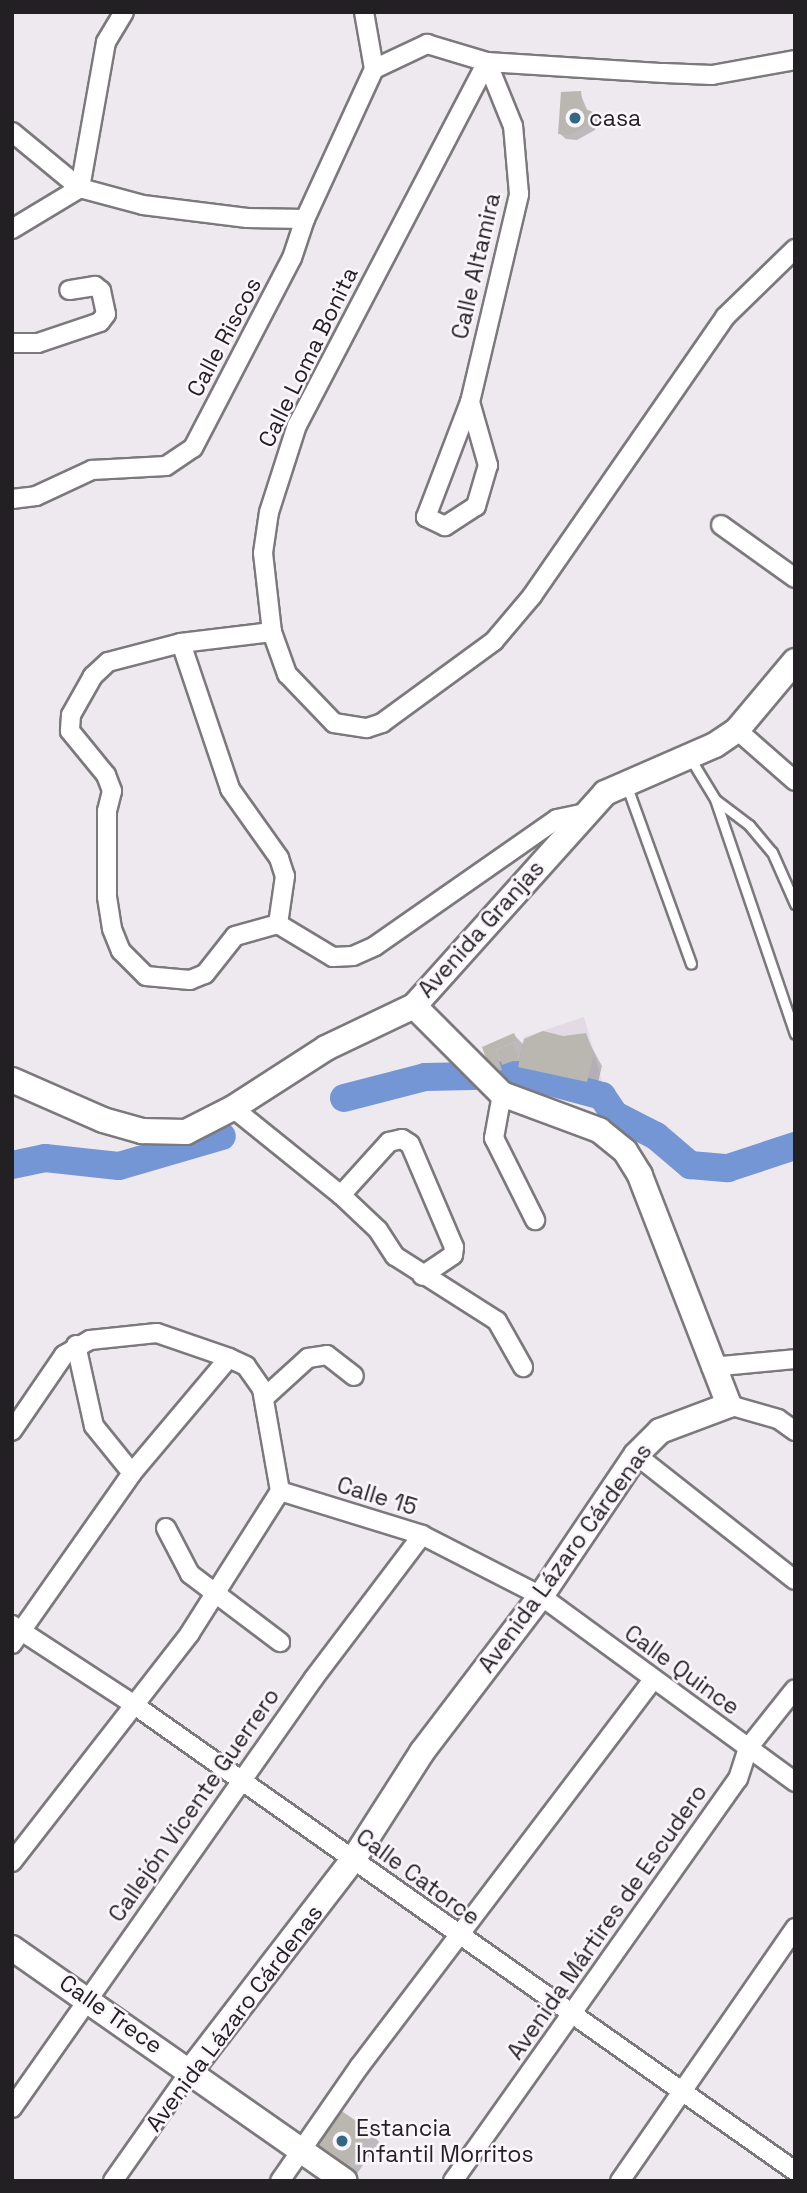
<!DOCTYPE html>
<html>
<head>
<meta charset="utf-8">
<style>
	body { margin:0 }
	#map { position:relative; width:807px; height:2193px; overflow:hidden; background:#ede9ee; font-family:"Space Grotesk",sans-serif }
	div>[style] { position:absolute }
	.built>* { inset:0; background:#e3dae5 }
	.shadow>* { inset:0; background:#0003 }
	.river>* { height:28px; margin:-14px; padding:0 14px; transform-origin:14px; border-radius:14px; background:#7496d4 }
	.building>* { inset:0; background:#bab7b1 }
	.roads { filter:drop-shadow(2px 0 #7c797d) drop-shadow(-2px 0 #7c797d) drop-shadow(0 2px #7c797d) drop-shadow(0 -2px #7c797d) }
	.lane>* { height:9px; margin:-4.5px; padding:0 4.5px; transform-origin:4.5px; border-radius:4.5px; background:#fff }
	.street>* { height:18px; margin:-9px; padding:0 9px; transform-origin:9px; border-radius:9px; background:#fff }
	.secondary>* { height:24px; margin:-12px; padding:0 12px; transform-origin:12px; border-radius:12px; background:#fff }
	.dots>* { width:19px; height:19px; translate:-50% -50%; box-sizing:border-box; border:4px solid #faf6fb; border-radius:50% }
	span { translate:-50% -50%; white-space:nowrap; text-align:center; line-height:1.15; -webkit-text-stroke:5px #faf6fb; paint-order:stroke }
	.poi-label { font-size:23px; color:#222022 }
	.left { translate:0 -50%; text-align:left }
	.street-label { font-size:23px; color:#222022 }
	.frame { position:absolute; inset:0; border:14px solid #222022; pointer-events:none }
</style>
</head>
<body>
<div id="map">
	<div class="built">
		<div style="clip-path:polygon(584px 1017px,604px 1088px,517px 1069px,524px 1037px)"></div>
	</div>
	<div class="shadow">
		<div style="clip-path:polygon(580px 93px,588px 112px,598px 119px,595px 130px,577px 140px,566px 139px,559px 133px)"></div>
		<div style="clip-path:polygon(514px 1035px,524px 1045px,585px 1035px,602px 1066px,596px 1091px,529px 1076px,523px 1070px,513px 1073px,504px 1064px,510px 1079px,502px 1082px,484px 1048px)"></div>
		<div style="clip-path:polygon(370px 2132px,379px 2142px,352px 2181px,322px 2161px)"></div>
	</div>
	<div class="river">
		<div style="left:344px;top:1098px;width:84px;rotate:-14.5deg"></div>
		<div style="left:425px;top:1077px;width:99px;rotate:-1.2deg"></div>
		<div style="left:524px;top:1075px;width:81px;rotate:15.1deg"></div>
		<div style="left:602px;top:1096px;width:23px;rotate:56deg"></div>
		<div style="left:615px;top:1115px;width:46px;rotate:27.1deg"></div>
		<div style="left:656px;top:1136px;width:45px;rotate:40.5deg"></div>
		<div style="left:690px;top:1165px;width:38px;rotate:5deg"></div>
		<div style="left:728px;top:1168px;width:71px;rotate:-18.2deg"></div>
		<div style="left:12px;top:1165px;width:34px;rotate:-12deg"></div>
		<div style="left:45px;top:1158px;width:74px;rotate:6.2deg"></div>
		<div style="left:119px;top:1166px;width:107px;rotate:-16.2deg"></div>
	</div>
	<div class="building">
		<div style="clip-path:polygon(581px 91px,583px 108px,593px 112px,589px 124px,570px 135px,558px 134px,561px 92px)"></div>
		<div style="clip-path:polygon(543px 1031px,563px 1036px,586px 1033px,594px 1054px,587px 1082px,518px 1067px,524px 1039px)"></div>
		<div style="clip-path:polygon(514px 1033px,517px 1040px,495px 1049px,502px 1070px,491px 1073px,482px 1047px)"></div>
		<div style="clip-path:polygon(513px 1044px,518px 1059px,502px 1065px,497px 1050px)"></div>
		<div style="clip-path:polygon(340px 2110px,371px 2131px,342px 2173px,311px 2152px)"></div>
	</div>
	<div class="roads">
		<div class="lane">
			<div style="left:690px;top:758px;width:48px;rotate:58.6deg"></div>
			<div style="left:715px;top:799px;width:248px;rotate:71.2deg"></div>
			<div style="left:626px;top:784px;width:191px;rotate:70.1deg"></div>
			<div style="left:716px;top:800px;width:41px;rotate:37.1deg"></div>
			<div style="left:749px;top:825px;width:35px;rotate:50deg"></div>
			<div style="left:772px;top:852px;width:57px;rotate:66.1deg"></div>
		</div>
		<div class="street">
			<div style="left:364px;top:12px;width:58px;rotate:80deg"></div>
			<div style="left:487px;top:62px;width:410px;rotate:117.6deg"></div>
			<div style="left:297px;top:425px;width:91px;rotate:107.8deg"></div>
			<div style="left:269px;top:512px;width:41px;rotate:98.3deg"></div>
			<div style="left:263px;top:553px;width:80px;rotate:83.5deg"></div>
			<div style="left:272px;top:632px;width:45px;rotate:70.3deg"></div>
			<div style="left:287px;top:674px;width:68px;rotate:46.2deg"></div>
			<div style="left:334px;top:723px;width:33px;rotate:9deg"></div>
			<div style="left:367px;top:728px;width:16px;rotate:-18deg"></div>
			<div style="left:382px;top:723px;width:139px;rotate:-36.2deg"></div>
			<div style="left:494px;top:641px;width:59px;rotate:-49.8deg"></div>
			<div style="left:532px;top:596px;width:339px;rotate:-55.3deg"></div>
			<div style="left:725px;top:317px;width:98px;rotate:-44.2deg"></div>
			<div style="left:374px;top:69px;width:59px;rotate:-25.3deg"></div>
			<div style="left:427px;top:44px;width:63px;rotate:16.7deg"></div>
			<div style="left:487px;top:62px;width:177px;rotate:3.6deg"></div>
			<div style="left:664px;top:73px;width:48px;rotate:2.4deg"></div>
			<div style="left:712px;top:75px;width:84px;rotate:-10.2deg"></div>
			<div style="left:12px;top:132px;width:88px;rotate:39.5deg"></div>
			<div style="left:80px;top:188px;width:65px;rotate:15.1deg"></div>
			<div style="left:143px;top:205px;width:105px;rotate:7.1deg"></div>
			<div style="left:247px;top:218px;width:58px;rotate:1deg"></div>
			<div style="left:12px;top:229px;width:79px;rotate:-31.1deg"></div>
			<div style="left:80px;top:188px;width:148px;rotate:-79.9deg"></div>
			<div style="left:106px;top:42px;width:35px;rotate:-59deg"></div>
			<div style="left:12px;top:343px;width:26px"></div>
			<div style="left:38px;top:343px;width:65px;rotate:-18.7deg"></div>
			<div style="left:100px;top:322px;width:10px;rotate:-53deg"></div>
			<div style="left:106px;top:314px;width:24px;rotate:-102deg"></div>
			<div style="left:101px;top:291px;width:8px;rotate:-140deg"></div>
			<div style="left:95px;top:286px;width:26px;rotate:171deg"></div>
			<div style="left:470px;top:402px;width:66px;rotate:74.1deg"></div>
			<div style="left:488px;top:465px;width:43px;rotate:106.3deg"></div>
			<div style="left:476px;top:506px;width:37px;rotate:147deg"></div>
			<div style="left:445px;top:526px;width:21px;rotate:-155deg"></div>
			<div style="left:426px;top:517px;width:123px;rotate:-69.1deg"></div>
			<div style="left:470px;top:402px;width:214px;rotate:-76.7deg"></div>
			<div style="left:519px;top:194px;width:68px;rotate:-95deg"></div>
			<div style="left:513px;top:126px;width:69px;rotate:-112.1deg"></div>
			<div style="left:12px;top:499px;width:24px;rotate:-7deg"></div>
			<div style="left:36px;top:496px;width:62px;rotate:-24.9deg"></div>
			<div style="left:92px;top:470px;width:74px;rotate:-3.1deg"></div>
			<div style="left:166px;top:466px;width:32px;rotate:-34deg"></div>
			<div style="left:193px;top:448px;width:214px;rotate:-62.5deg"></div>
			<div style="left:292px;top:258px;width:41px;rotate:-71.6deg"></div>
			<div style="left:305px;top:219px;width:165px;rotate:-65.3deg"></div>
			<div style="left:721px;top:525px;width:91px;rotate:35.6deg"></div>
			<div style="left:272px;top:632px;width:92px;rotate:173.1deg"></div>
			<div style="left:181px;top:643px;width:75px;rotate:165.4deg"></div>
			<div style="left:108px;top:662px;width:21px;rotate:137deg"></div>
			<div style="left:93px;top:676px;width:45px;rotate:119.4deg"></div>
			<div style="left:71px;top:715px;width:16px;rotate:94deg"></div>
			<div style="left:70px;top:731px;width:57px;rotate:50.7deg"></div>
			<div style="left:106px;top:775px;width:17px;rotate:69deg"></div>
			<div style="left:112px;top:791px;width:21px;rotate:104deg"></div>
			<div style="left:107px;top:811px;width:86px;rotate:90deg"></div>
			<div style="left:107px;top:897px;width:32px;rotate:81deg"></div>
			<div style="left:112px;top:929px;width:24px;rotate:68deg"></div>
			<div style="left:121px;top:951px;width:35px;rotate:45deg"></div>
			<div style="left:146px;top:976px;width:44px;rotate:5.2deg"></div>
			<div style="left:190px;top:980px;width:16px;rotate:-22deg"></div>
			<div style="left:205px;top:974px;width:48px;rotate:-51.7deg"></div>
			<div style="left:235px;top:936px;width:45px;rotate:-15.6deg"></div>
			<div style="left:278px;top:924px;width:64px;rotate:31deg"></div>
			<div style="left:333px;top:957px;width:20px;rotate:-3deg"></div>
			<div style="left:353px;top:956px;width:24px;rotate:-24deg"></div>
			<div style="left:375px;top:946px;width:222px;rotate:-34.9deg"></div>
			<div style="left:557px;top:819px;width:29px;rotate:-12deg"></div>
			<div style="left:181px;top:643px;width:154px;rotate:71.4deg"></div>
			<div style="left:230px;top:789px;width:85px;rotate:54.6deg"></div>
			<div style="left:279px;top:858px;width:19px;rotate:72deg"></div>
			<div style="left:285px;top:876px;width:49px;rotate:98.3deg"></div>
			<div style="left:737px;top:730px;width:77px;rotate:41.3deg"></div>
			<div style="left:502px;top:1094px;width:45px;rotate:100.3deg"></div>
			<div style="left:494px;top:1138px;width:92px;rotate:63.4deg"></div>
			<div style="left:233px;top:1108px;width:139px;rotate:38.9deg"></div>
			<div style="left:341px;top:1195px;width:51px;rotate:43.4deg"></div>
			<div style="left:378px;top:1230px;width:31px;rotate:57deg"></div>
			<div style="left:395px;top:1256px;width:121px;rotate:32.5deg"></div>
			<div style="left:497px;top:1321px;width:53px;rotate:60.5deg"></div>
			<div style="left:341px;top:1195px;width:72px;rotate:-47.8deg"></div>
			<div style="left:389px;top:1142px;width:13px;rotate:-13deg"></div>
			<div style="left:402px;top:1139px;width:9px;rotate:32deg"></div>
			<div style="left:410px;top:1144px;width:112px;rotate:66.9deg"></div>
			<div style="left:454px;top:1247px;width:8px;rotate:97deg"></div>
			<div style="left:453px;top:1255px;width:37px;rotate:146deg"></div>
			<div style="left:76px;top:1345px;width:83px;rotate:77.5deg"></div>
			<div style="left:94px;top:1426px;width:60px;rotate:51deg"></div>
			<div style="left:711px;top:1367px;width:84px;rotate:-5.4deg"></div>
			<div style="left:264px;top:1398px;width:59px;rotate:-42.3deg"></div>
			<div style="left:308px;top:1358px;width:19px;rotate:-9deg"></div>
			<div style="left:327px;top:1355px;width:34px;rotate:38deg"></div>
			<div style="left:729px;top:1405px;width:51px;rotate:15.9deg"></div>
			<div style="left:778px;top:1419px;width:21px;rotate:35deg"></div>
			<div style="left:12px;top:1431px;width:92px;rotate:-55.6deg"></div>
			<div style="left:64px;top:1355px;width:30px;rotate:-30deg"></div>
			<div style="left:90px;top:1340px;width:67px;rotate:-6deg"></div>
			<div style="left:157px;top:1333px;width:76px;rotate:19.1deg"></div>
			<div style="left:229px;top:1358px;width:19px;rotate:25deg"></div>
			<div style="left:246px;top:1366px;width:28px;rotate:55deg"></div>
			<div style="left:262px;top:1389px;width:104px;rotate:80deg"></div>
			<div style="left:280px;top:1491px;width:149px;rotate:17.2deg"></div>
			<div style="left:422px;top:1535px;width:134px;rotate:27.1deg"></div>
			<div style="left:541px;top:1596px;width:315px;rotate:36.2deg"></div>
			<div style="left:636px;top:1455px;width:202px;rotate:38.2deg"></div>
			<div style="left:166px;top:1528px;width:52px;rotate:62.4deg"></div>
			<div style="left:190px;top:1574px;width:113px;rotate:37.1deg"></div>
			<div style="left:12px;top:1625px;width:145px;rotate:33.1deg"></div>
			<div style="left:133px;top:1704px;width:810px;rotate:35.2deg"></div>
			<div style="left:12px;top:1644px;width:209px;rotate:-54.9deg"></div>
			<div style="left:132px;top:1473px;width:150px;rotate:-49.9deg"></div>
			<div style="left:12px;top:1862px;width:290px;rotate:-52.1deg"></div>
			<div style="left:190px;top:1633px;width:168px;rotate:-57.6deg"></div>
			<div style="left:12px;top:2108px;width:525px;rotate:-54.92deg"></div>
			<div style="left:314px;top:1678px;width:179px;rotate:-52.9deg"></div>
			<div style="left:113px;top:2181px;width:136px;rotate:-54.9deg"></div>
			<div style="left:280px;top:2181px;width:139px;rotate:-55.3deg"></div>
			<div style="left:359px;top:2067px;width:486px;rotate:-52.8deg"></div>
			<div style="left:453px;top:2181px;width:493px;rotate:-54.7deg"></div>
			<div style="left:738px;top:1779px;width:33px;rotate:-72deg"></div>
			<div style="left:748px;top:1748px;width:75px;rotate:-51.5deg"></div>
			<div style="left:620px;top:2181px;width:308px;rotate:-55.3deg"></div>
		</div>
		<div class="secondary">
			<div style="left:12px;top:1080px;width:99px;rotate:23.7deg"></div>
			<div style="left:103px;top:1120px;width:41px;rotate:15.8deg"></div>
			<div style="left:142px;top:1131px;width:44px;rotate:1.3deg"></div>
			<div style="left:186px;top:1132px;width:53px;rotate:-27.1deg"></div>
			<div style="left:233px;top:1108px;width:111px;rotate:-32.8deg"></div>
			<div style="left:326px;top:1048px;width:98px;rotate:-25.5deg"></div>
			<div style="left:414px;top:1006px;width:286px;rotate:-48.1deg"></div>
			<div style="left:605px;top:793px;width:120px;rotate:-23.6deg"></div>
			<div style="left:715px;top:745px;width:27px;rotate:-34deg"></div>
			<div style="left:737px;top:730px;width:90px;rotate:-50deg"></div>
			<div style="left:12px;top:1948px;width:406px;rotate:35deg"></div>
			<div style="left:191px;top:2070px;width:265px;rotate:-52.4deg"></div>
			<div style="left:353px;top:1860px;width:128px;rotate:-57.4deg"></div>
			<div style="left:422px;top:1752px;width:196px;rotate:-52.7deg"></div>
			<div style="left:541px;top:1596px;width:170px;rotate:-56deg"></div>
			<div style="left:636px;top:1455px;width:34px;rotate:-45deg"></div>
			<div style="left:660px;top:1431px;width:74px;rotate:-20.6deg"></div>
			<div style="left:729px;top:1405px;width:247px;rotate:-111.2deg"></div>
			<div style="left:640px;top:1175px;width:28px;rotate:-122deg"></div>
			<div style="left:625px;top:1151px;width:33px;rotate:-141deg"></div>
			<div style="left:599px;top:1130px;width:103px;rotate:-159.6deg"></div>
			<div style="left:502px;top:1094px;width:124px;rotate:-135deg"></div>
		</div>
	</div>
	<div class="dots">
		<div style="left:575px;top:118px;background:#326884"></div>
		<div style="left:342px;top:2141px;background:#326884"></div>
	</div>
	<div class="poi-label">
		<span class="left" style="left:589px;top:118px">casa</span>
		<span class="left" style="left:356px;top:2141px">Estancia<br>Infantil Morritos</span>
	</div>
	<div class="street-label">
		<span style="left:476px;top:266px;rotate:-77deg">Calle Altamira</span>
		<span style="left:224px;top:337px;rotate:-62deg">Calle Riscos</span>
		<span style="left:308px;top:357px;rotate:-64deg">Calle Loma Bonita</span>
		<span style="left:481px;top:929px;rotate:-48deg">Avenida Granjas</span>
		<span style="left:377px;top:1496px;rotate:17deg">Calle 15</span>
		<span style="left:565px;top:1558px;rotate:-54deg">Avenida Lázaro Cárdenas</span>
		<span style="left:682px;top:1670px;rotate:36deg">Calle Quince</span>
		<span style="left:194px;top:1805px;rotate:-55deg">Callejón Vicente Guerrero</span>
		<span style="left:418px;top:1877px;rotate:36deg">Calle Catorce</span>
		<span style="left:607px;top:1922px;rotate:-55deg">Avenida Mártires de Escudero</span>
		<span style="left:111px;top:2014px;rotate:35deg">Calle Trece</span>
		<span style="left:234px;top:2018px;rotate:-53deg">Avenida Lázaro Cárdenas</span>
	</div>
	<div class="frame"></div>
</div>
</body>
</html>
